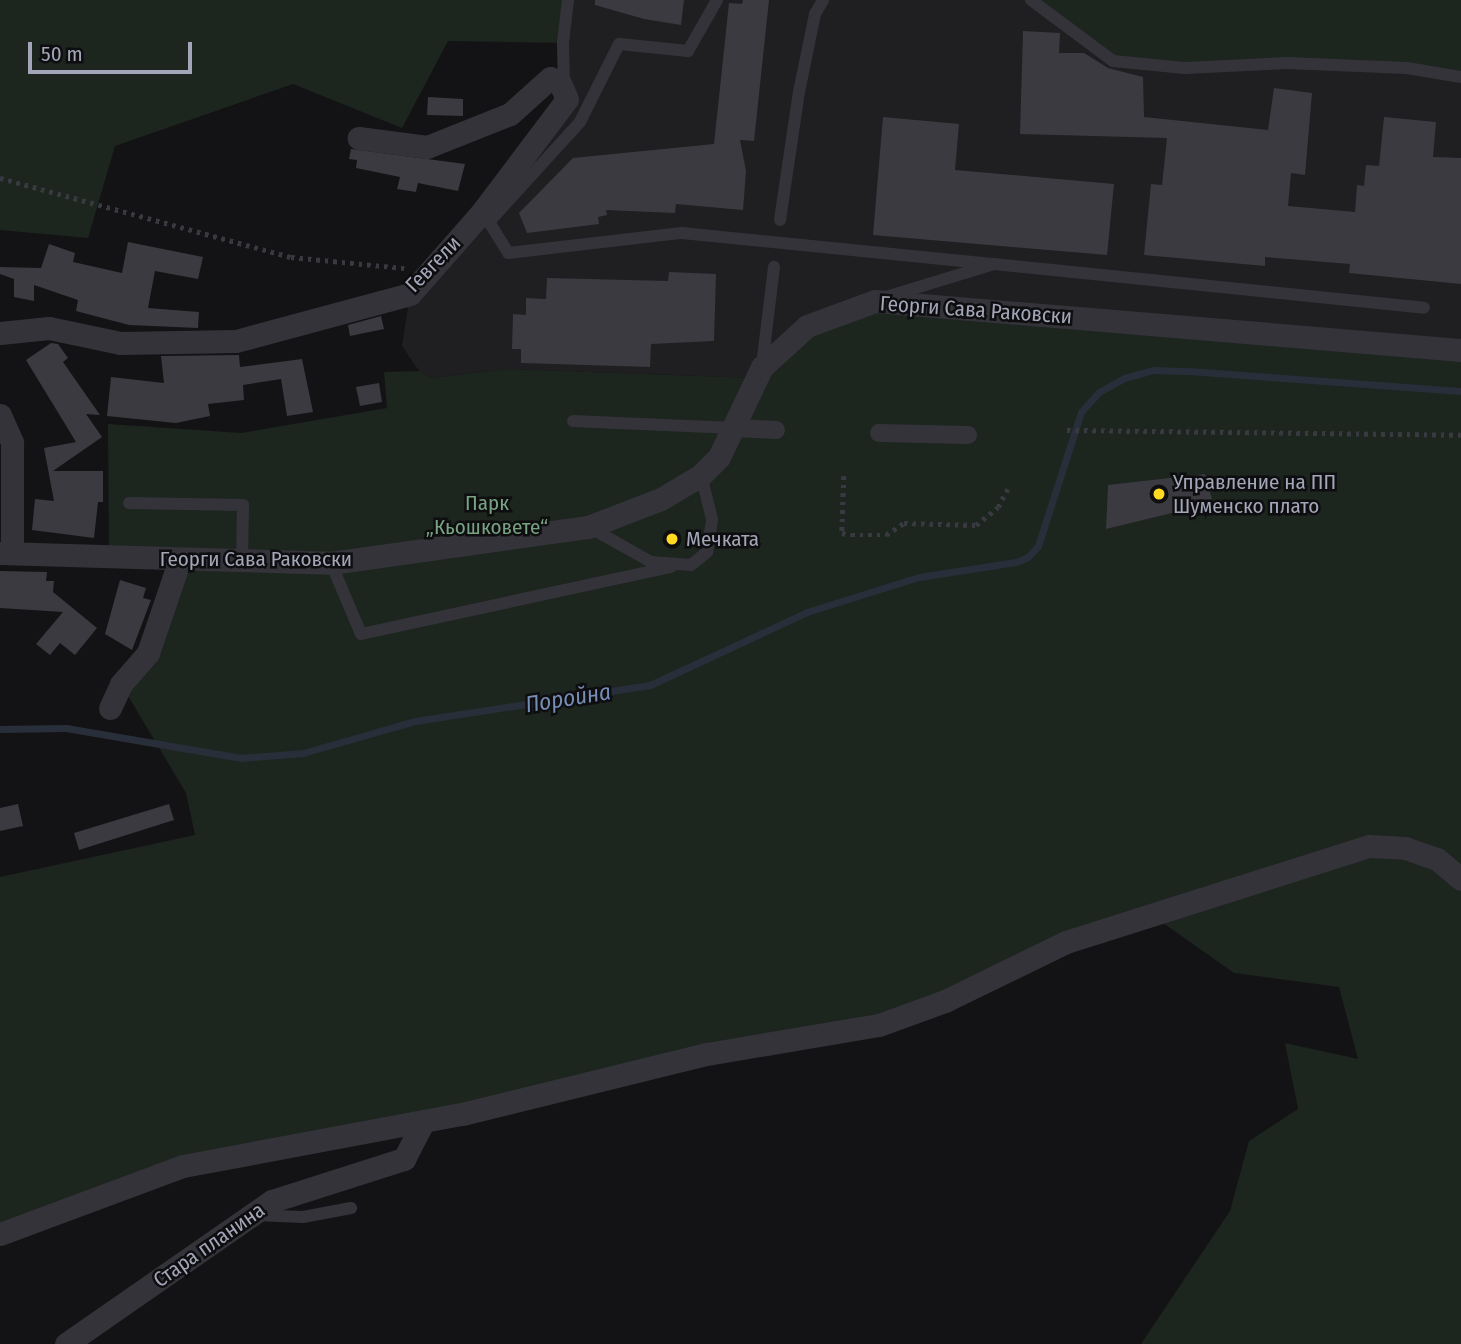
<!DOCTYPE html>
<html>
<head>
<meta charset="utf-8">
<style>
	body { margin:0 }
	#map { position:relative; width:1461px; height:1344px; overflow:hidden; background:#131315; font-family:"Fira Sans Condensed",sans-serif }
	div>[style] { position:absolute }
	.built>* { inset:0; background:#1f1f22 }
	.green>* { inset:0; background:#1d251f }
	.stream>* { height:7px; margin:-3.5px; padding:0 3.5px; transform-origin:3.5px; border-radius:3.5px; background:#282f3a }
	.building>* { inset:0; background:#3a3a40 }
	.path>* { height:4.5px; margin-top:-2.25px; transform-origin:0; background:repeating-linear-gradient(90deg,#393a41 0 3.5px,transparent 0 8.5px) }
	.service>* { height:12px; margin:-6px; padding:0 6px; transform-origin:6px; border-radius:6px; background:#34333a }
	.pedestrian>* { height:18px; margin:-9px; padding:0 9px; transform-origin:9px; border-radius:9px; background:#34333a }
	.minor>* { height:23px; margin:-11.5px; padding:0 11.5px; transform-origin:11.5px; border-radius:11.5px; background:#34333a }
	.dots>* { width:19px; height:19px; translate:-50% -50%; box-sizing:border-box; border:4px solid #0e0e10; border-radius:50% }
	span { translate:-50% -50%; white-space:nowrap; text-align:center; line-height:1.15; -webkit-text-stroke:5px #0e0e10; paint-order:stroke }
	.street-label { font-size:21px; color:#a3a6b7 }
	.poi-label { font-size:21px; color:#a3a6b7 }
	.left { translate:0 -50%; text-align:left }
	.park-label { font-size:21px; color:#78a382 }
	.water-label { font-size:23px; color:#768db5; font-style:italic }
	.scale { position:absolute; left:28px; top:42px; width:164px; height:32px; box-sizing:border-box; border:4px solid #a3a6b7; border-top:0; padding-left:9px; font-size:21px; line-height:24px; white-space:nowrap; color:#a3a6b7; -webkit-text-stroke:5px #0e0e10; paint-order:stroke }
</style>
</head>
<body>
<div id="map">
	<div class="built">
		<div style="clip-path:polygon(568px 0,1031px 0,1288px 63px,1461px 77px,1461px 350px,754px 378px,508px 369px,432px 378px,419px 371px,402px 346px,410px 294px,557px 118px)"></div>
	</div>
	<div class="green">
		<div style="clip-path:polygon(0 0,568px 0,563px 43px,448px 41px,402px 128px,293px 84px,115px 146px,88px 238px,0 230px)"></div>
		<div style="clip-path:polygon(1031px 0,1461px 0,1461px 77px,1407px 68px,1185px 68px,1113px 61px)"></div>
		<div style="clip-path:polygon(875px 301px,1461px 350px,1461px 1344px,1141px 1344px,1230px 1211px,1249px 1141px,1298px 1109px,1285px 1043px,1358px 1059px,1339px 987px,1234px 973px,1149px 913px,945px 1001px,183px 1166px,0 1234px,0 877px,195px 835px,186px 793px,121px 684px,179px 560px,109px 557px,108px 424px,241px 433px,387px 408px,384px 372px,419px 371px,432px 378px,508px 369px,753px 378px,807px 326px)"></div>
	</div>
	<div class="stream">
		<div style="left:0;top:729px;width:66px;rotate:-0.9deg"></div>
		<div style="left:66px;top:728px;width:178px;rotate:9.7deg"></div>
		<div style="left:241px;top:758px;width:62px;rotate:-4.6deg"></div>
		<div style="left:303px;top:753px;width:116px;rotate:-15.9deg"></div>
		<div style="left:415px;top:721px;width:238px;rotate:-8.7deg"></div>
		<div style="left:650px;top:685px;width:173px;rotate:-24.9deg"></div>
		<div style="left:807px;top:612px;width:117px;rotate:-17.4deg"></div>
		<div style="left:919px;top:577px;width:98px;rotate:-8.8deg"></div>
		<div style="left:1016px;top:562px;width:13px;rotate:-23deg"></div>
		<div style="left:1028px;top:557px;width:15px;rotate:-48deg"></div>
		<div style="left:1038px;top:546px;width:141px;rotate:-72.2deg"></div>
		<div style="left:1081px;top:412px;width:27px;rotate:-48deg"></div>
		<div style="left:1099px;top:392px;width:29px;rotate:-29deg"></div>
		<div style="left:1124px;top:378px;width:30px;rotate:-15deg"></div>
		<div style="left:1153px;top:370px;width:36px;rotate:2deg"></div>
		<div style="left:1189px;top:371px;width:273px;rotate:4.2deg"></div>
	</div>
	<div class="building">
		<div style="clip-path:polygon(595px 0,684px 0,681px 25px,644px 19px,595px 5px)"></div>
		<div style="clip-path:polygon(743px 0,769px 0,754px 141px,740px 140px,746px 171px,743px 210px,676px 204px,675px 213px,606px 210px,607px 215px,598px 217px,599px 224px,527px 233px,519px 213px,573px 158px,714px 144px,729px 3px,742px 4px)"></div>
		<div style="clip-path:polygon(1023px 31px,1060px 33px,1059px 53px,1084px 53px,1108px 68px,1143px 77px,1144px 117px,1268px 130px,1274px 88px,1312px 93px,1305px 175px,1291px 173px,1288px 206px,1355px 212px,1357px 185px,1364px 186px,1366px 165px,1379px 166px,1384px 117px,1436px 122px,1433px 157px,1461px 158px,1461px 284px,1349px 273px,1350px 264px,1265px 257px,1265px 266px,1144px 255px,1151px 184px,1162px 185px,1167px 138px,1020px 134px)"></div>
		<div style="clip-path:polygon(428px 97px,463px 99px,463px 116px,427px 115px)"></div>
		<div style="clip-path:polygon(883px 117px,959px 124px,955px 170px,1114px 184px,1107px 255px,873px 235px)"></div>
		<div style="clip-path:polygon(351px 149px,465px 164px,458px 191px,418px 183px,416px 192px,397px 189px,400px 177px,356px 168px,357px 160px,349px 159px)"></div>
		<div style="clip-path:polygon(128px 242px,203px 257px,198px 279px,155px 271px,148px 308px,199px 312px,198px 328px,129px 325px,76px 311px,78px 300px,34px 285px,34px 301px,14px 297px,14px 279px,0 274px,0 267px,41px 268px,49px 244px,75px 253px,73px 262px,122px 273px)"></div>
		<div style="clip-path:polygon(669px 272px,716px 274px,714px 341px,651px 344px,650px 367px,521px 363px,521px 349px,512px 349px,513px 314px,526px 315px,526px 298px,546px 299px,547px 278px,668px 281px)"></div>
		<div style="clip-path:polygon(381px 316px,384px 329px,350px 336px,348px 325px)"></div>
		<div style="clip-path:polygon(51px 343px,58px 344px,68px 358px,63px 362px,100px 415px,86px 414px,102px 437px,53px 471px,103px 471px,103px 502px,98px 502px,94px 538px,32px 530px,35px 499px,54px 501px,44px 448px,76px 442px,26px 360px)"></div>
		<div style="clip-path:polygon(239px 355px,240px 367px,302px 359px,313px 412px,287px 416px,281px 379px,243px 385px,244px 400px,208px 404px,210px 416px,176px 423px,107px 416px,111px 377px,164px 383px,161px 356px)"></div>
		<div style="clip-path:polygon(379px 383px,382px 402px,360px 406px,356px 387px)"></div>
		<div style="clip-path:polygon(1205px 474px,1213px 503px,1106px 529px,1108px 485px)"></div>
		<div style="clip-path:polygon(0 571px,47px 572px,46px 581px,54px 581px,53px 592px,97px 628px,75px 655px,60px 643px,50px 655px,36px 644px,63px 612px,0 608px)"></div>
		<div style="clip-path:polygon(120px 580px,146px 588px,143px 598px,151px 600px,132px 650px,105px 634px)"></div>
		<div style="clip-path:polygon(18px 804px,23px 826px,0 831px,0 808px)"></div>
		<div style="clip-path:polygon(169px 804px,174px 820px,79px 850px,74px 833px)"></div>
	</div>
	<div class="path">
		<div style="left:0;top:178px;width:302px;rotate:15.2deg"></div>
		<div style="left:291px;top:257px;width:114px;rotate:5.6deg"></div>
		<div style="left:1067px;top:430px;width:394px;rotate:0.7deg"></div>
		<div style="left:844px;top:476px;width:57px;rotate:92deg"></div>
		<div style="left:842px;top:533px;width:9px;rotate:13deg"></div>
		<div style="left:851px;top:535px;width:35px"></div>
		<div style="left:886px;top:535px;width:22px;rotate:-34deg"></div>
		<div style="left:904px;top:523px;width:72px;rotate:1.6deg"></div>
		<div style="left:976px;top:525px;width:28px;rotate:-39deg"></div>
		<div style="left:998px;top:507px;width:24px;rotate:-62deg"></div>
	</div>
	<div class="service">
		<div style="left:717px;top:0;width:59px;rotate:119.6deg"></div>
		<div style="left:688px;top:51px;width:69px;rotate:-174.2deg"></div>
		<div style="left:619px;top:44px;width:87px;rotate:116.6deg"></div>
		<div style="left:580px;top:122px;width:135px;rotate:132.3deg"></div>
		<div style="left:489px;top:222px;width:36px;rotate:58deg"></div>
		<div style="left:508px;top:253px;width:175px;rotate:-6.6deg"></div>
		<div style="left:682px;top:233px;width:314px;rotate:5.7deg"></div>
		<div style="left:1031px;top:0;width:102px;rotate:36.6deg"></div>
		<div style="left:1113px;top:61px;width:72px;rotate:5.6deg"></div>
		<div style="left:1185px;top:68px;width:103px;rotate:-2.8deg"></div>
		<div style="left:1288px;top:63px;width:119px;rotate:2.4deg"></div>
		<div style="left:1407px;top:68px;width:55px;rotate:9.5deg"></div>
		<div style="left:564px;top:87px;width:44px;rotate:-91.3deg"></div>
		<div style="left:563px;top:43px;width:43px;rotate:-83.4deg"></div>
		<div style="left:780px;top:220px;width:129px;rotate:-81.6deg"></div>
		<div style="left:799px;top:92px;width:80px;rotate:-78.4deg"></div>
		<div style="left:815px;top:14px;width:16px;rotate:-60deg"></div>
		<div style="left:886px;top:297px;width:113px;rotate:-17deg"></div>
		<div style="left:994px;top:264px;width:432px;rotate:5.8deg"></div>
		<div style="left:762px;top:366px;width:100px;rotate:-83.1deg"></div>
		<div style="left:573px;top:421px;width:161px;rotate:2.5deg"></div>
		<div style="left:129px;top:503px;width:114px;rotate:1deg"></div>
		<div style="left:243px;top:505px;width:56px;rotate:91deg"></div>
		<div style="left:589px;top:527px;width:71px;rotate:29.4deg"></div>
		<div style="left:651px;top:562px;width:40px;rotate:4.3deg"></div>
		<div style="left:691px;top:565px;width:21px;rotate:-39deg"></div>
		<div style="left:707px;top:552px;width:33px;rotate:-81deg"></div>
		<div style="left:712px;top:519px;width:45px;rotate:-104deg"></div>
		<div style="left:331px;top:563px;width:77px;rotate:67.1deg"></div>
		<div style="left:361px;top:634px;width:317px;rotate:-12.2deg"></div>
		<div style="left:253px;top:1215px;width:50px;rotate:2.3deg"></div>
		<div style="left:303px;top:1217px;width:49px;rotate:-10.6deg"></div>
	</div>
	<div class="pedestrian">
		<div style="left:735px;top:428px;width:41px;rotate:2.8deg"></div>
		<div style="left:879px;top:433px;width:89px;rotate:1.3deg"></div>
	</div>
	<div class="minor">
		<div style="left:0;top:333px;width:49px;rotate:-5.8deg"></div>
		<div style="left:49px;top:328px;width:73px;rotate:11.9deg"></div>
		<div style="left:120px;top:343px;width:116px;rotate:-1deg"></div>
		<div style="left:236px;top:341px;width:180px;rotate:-15.1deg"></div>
		<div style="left:410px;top:294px;width:109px;rotate:-48.7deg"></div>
		<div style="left:482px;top:212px;width:141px;rotate:-53deg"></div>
		<div style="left:567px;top:99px;width:20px;rotate:-114deg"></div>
		<div style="left:559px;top:81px;width:9px;rotate:-162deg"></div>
		<div style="left:550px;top:78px;width:54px;rotate:138deg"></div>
		<div style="left:510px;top:114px;width:89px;rotate:158.3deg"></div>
		<div style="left:427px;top:147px;width:69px;rotate:-172.5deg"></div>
		<div style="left:0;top:415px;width:30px;rotate:66deg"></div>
		<div style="left:12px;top:442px;width:111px;rotate:90deg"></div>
		<div style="left:0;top:553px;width:331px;rotate:1.7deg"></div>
		<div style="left:331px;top:563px;width:260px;rotate:-8deg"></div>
		<div style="left:588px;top:527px;width:78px;rotate:-21deg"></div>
		<div style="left:661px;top:499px;width:47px;rotate:-31deg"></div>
		<div style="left:701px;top:475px;width:25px;rotate:-45deg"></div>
		<div style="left:719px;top:457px;width:100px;rotate:-64.5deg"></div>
		<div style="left:762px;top:367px;width:61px;rotate:-42.3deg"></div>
		<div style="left:807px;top:326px;width:72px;rotate:-20.2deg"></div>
		<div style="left:875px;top:301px;width:588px;rotate:4.78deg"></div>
		<div style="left:110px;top:708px;width:26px;rotate:-65deg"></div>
		<div style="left:121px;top:684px;width:41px;rotate:-48.9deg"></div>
		<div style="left:148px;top:653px;width:99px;rotate:-71.2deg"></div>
		<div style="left:0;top:1234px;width:195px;rotate:-20.4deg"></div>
		<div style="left:183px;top:1166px;width:284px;rotate:-10.6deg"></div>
		<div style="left:462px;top:1114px;width:252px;rotate:-13.8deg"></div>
		<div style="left:707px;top:1054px;width:174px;rotate:-9.6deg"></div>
		<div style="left:879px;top:1025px;width:70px;rotate:-20deg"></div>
		<div style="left:945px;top:1001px;width:135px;rotate:-26deg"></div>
		<div style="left:1066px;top:942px;width:318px;rotate:-17.6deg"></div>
		<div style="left:1369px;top:846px;width:36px;rotate:3deg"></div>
		<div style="left:1405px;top:848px;width:34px;rotate:19deg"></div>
		<div style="left:1437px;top:859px;width:31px;rotate:40deg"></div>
		<div style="left:66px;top:1344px;width:251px;rotate:-34.8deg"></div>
		<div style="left:272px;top:1201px;width:139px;rotate:-17.7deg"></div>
		<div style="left:404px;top:1159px;width:42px;rotate:-62.8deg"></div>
	</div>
	<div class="dots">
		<div style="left:1159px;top:494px;background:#ffda21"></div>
		<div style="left:672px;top:539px;background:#ffda21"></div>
	</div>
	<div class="street-label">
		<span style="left:433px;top:264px;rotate:-46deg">Гевгели</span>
		<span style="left:976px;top:310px;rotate:4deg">Георги Сава Раковски</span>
		<span style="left:256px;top:559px">Георги Сава Раковски</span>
		<span style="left:209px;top:1245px;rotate:-35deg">Стара планина</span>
	</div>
	<div class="poi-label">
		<span class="left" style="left:1173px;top:494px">Управление на ПП<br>Шуменско плато</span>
		<span class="left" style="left:686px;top:539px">Мечката</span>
	</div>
	<div class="park-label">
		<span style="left:487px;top:515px">Парк<br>„Кьошковете“</span>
	</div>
	<div class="water-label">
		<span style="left:568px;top:698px;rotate:-9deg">Поройна</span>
	</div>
	<div class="scale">50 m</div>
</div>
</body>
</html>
